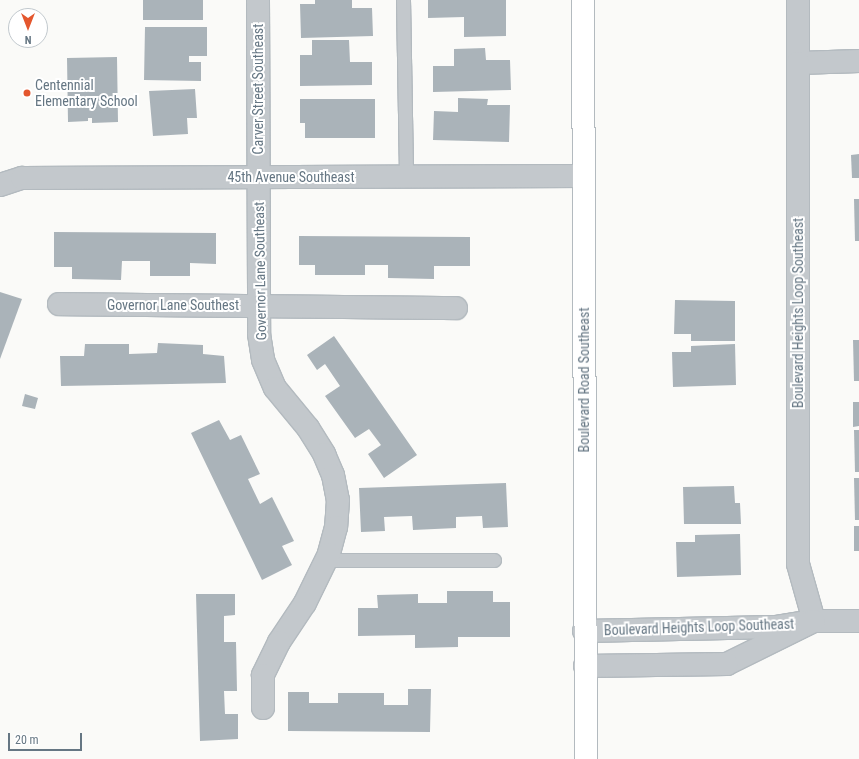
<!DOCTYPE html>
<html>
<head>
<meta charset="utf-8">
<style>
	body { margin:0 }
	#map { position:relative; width:859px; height:759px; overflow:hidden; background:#fafaf8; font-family:"Roboto Condensed",sans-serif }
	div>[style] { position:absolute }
	.building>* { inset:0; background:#aab3b9 }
	.roads { filter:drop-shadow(1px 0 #b3babf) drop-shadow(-1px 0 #b3babf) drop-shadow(0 1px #b3babf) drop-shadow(0 -1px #b3babf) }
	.lane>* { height:13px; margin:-6.5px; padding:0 6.5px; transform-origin:6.5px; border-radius:6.5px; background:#c3c8cc }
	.street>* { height:22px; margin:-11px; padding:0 11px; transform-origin:11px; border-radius:11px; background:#c3c8cc }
	.secondary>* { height:22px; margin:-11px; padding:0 11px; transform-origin:11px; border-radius:11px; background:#fff }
	.dots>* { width:11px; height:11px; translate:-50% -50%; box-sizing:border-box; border:2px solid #fff; border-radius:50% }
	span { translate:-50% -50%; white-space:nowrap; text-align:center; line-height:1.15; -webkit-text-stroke:4px #fff; paint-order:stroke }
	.poi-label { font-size:14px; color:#657683 }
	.left { translate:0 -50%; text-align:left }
	.street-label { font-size:14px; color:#657683 }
	.north { position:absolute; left:8px; top:8px; width:40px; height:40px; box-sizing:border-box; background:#fff; border:1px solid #c1c8cd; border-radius:50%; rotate:180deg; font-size:11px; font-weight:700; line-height:16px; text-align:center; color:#657683 }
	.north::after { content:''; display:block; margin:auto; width:14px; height:18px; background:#e4572e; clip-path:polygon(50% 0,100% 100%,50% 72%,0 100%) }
	.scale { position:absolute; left:8px; top:733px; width:74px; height:18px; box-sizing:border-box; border:2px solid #657683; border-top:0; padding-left:5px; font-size:12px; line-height:14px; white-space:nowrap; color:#657683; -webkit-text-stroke:3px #fff; paint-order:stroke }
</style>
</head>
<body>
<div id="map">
	<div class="building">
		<div style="clip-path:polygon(143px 0,203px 0,203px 20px,143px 20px)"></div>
		<div style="clip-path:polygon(315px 0,352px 0,352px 8px,372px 8px,373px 36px,301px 38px,300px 4px,315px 4px)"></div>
		<div style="clip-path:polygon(428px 0,506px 0,506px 36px,464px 37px,464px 17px,428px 18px)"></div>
		<div style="clip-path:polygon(145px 27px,207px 27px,207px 56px,189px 56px,189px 62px,201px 62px,201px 81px,144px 80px)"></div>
		<div style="clip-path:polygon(312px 40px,349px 40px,350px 62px,372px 62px,372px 85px,300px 86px,300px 55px,312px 55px)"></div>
		<div style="clip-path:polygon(485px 48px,486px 60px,510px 60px,511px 90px,433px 92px,433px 66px,454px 66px,454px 49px)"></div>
		<div style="clip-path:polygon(117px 57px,118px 122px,92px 123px,92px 118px,88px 118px,88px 121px,68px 122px,67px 58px)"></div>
		<div style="clip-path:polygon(195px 89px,197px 118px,187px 118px,188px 134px,153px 136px,149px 91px)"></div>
		<div style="clip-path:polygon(458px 98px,488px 99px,487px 105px,510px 105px,509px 142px,433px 140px,434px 111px,458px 112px)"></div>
		<div style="clip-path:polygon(300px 99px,375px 99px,375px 138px,305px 138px,305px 123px,300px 123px)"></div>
		<div style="clip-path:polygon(859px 154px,859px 178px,852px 178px,851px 155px)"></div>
		<div style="clip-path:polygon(854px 199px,859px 199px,859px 241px,855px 241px)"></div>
		<div style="clip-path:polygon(54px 232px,216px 233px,216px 264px,190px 263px,190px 276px,150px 276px,150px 261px,122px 261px,121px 280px,72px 279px,72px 267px,54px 267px)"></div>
		<div style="clip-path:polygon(299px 236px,470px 237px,470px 266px,434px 266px,434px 279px,388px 278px,388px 265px,365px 265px,365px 275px,315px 275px,315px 265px,299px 265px)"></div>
		<div style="clip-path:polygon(0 292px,22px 299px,0 359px)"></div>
		<div style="clip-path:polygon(675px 300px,735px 301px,735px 341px,691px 341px,691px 334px,674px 334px)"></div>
		<div style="clip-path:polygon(334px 336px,417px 455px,384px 478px,368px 454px,381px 445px,369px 429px,355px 438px,325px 396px,340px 386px,325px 364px,317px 370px,307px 355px)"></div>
		<div style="clip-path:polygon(853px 340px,859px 340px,859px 381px,854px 381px)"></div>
		<div style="clip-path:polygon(158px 343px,203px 345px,203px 354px,224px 356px,226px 383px,61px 386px,60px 356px,84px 356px,85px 344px,129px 344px,129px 354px,157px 353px)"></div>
		<div style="clip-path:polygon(735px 344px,736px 385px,673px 387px,672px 352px,691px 352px,691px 346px)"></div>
		<div style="clip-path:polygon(25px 394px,38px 398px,35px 409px,22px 406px)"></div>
		<div style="clip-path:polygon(853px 402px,859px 402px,859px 426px,853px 427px)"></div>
		<div style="clip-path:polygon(219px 420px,230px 440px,241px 435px,260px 474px,248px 479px,260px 504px,272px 497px,294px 541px,282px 546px,292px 565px,262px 580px,191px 433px)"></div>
		<div style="clip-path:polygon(854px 430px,859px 430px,859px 472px,855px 472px)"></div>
		<div style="clip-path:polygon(854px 478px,859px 478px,859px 520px,855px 520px)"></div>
		<div style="clip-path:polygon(506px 483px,508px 527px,483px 528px,482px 516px,456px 517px,456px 528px,413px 530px,412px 516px,384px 517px,385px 531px,361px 532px,359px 488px)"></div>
		<div style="clip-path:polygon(734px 486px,735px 503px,740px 503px,741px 524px,684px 524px,683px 487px)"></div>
		<div style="clip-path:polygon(854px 526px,859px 526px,859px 551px,854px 551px)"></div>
		<div style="clip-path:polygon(740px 534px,741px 575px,677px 577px,676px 542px,695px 542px,695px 535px)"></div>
		<div style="clip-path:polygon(447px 591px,493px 591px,493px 602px,510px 602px,510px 637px,458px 637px,458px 647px,415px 648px,415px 635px,358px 636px,358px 608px,378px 608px,377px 595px,418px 594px,418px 603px,447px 603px)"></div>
		<div style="clip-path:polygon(196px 594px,235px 594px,235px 615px,224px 616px,224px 642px,236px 642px,237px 691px,224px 691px,225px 714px,238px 714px,238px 739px,200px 741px)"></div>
		<div style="clip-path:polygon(408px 689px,431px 689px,430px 732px,288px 731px,288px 692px,309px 692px,309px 703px,338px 703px,338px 693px,384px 693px,384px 705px,408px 705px)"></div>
	</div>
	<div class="roads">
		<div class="lane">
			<div style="left:403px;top:0;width:177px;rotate:89deg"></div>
			<div style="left:326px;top:560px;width:168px"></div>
		</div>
		<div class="street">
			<div style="left:258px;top:0;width:334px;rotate:89.8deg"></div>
			<div style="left:259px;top:334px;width:26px;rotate:81deg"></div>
			<div style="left:263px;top:360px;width:30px;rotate:67deg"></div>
			<div style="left:275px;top:388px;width:52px;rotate:50.5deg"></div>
			<div style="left:308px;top:428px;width:31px;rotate:58deg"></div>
			<div style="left:324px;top:454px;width:23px;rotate:67deg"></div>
			<div style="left:333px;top:475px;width:25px;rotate:79deg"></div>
			<div style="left:338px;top:500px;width:27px;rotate:94deg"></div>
			<div style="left:336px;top:527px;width:28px;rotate:105deg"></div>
			<div style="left:329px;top:554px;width:55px;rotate:116.1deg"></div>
			<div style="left:305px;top:603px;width:47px;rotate:123.7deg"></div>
			<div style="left:279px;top:642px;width:37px;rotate:116deg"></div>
			<div style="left:263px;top:675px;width:33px;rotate:90deg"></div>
			<div style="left:798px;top:0;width:63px;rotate:90deg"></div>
			<div style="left:859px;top:61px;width:61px;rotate:178.1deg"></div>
			<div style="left:798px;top:63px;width:501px;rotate:90deg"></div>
			<div style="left:798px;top:564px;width:59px;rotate:74.3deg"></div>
			<div style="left:814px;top:621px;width:45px"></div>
			<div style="left:0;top:185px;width:23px;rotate:-18deg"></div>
			<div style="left:22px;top:178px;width:562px;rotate:-0.2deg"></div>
			<div style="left:59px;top:304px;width:397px;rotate:0.6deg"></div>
			<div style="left:584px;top:631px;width:191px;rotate:-1.2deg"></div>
			<div style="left:775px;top:627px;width:39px;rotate:-9deg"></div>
			<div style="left:814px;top:621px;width:97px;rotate:153.7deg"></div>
			<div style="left:727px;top:664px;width:142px;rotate:179.2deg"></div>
		</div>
		<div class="secondary">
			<div style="left:583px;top:0;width:759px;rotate:89.77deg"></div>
		</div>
	</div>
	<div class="dots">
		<div style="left:27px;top:93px;background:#e4572e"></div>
	</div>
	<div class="poi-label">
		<span class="left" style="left:35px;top:93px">Centennial<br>Elementary School</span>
	</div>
	<div class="street-label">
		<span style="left:258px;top:89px;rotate:-90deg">Carver Street Southeast</span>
		<span style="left:291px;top:177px">45th Avenue Southeast</span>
		<span style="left:260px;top:271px;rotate:-91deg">Governor Lane Southeast</span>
		<span style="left:173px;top:305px">Governor Lane Southest</span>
		<span style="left:798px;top:313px;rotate:-90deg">Boulevard Heights Loop Southeast</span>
		<span style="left:584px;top:380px;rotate:-90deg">Boulevard Road Southeast</span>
		<span style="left:699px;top:627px;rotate:-2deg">Boulevard Heights Loop Southeast</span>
	</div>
	<div class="north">N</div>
	<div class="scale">20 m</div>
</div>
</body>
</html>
